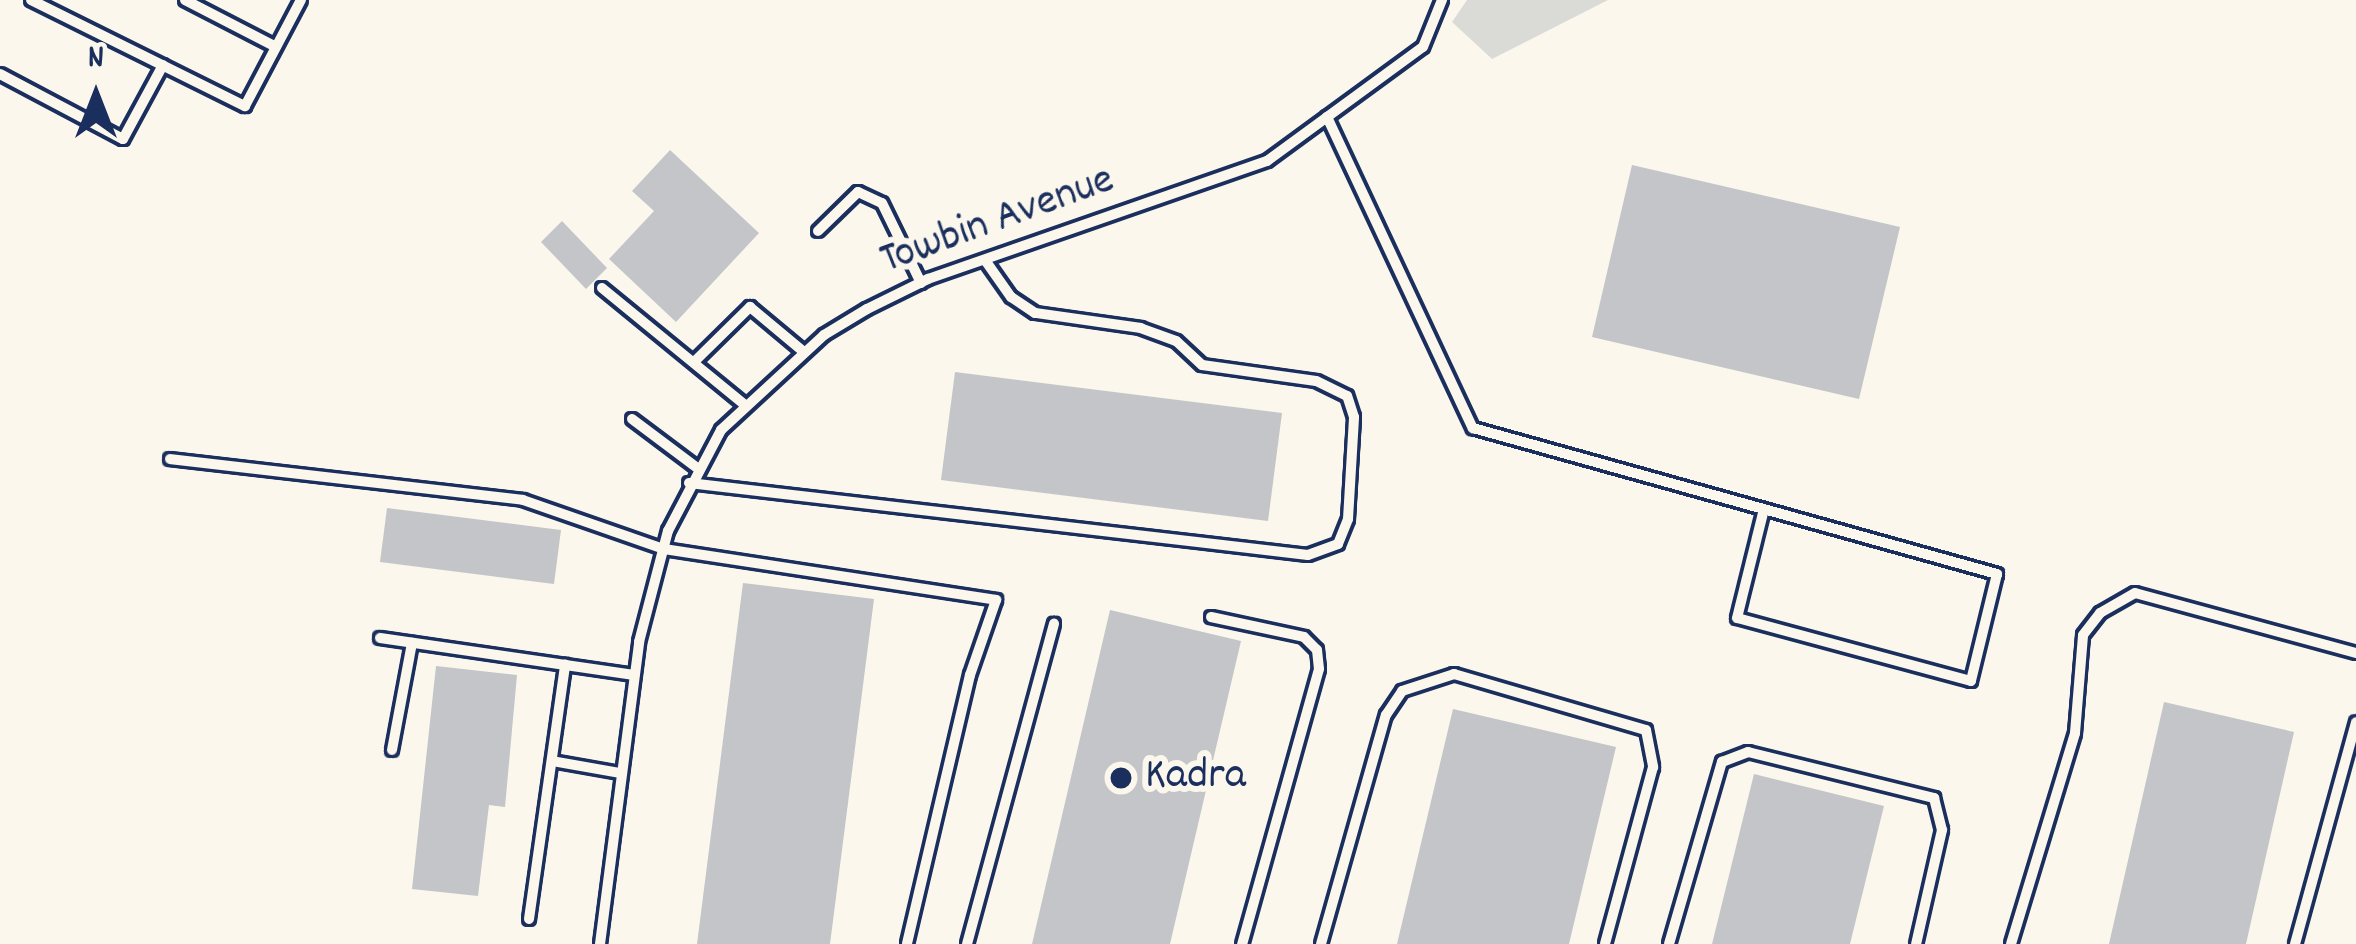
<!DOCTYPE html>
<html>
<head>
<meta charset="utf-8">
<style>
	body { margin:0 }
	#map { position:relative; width:2356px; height:944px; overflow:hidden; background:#fbf7ec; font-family:Dekko,sans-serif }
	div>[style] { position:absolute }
	.green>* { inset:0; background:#dadad7 }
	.building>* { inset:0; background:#c3c5c9 }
	.roads { filter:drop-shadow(3px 0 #1b2f5e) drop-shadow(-3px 0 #1b2f5e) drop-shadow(0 3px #1b2f5e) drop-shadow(0 -3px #1b2f5e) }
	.service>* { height:10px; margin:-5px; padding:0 5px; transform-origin:5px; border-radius:5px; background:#fbf7ec }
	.dots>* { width:33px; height:33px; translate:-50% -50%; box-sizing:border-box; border:6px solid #fbf7ec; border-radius:50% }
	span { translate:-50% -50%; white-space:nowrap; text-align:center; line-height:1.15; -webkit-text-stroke:12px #fbf7ec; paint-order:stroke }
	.street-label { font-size:45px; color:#1b2f5e }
	.poi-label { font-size:45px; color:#1b2f5e }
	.left { translate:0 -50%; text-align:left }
	.north { position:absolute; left:36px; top:36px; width:120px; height:120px; -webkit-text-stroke:9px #fbf7ec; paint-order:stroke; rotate:0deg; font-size:33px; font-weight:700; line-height:48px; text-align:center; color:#1b2f5e }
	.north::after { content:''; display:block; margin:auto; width:42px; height:54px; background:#1b2f5e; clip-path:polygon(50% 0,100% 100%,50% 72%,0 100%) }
</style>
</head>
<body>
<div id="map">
	<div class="green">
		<div style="clip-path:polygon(1467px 0,1608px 0,1492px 59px,1452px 22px)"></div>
	</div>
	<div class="building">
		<div style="clip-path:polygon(670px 150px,759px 233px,676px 322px,609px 259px,654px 211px,632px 191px)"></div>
		<div style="clip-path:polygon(1632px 165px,1900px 227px,1859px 399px,1592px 337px)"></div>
		<div style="clip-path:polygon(562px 221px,607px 268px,586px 289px,541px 242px)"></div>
		<div style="clip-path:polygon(955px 372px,1282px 413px,1268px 521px,941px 480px)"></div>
		<div style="clip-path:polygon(387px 508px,561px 530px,554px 584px,380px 562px)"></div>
		<div style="clip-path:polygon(743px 583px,874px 599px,830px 944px,697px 944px)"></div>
		<div style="clip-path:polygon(1110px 610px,1241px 641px,1170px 944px,1032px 944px)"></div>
		<div style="clip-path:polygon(436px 666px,517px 675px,505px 807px,489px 805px,478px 896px,412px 889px)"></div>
		<div style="clip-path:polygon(2164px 702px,2294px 732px,2246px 944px,2109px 944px)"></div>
		<div style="clip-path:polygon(1453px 709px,1616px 747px,1569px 944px,1397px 944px)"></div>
		<div style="clip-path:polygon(1754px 774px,1884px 806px,1850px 944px,1712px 944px)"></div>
	</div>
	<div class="roads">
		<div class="service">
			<div style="left:31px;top:0;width:239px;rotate:26.4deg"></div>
			<div style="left:245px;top:106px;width:120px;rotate:-62.2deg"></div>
			<div style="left:185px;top:0;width:102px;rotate:27.3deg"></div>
			<div style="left:0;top:74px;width:139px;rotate:27.9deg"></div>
			<div style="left:123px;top:139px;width:84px;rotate:-61.6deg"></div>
			<div style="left:1327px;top:117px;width:344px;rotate:64.9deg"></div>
			<div style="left:1473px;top:428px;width:544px;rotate:15.57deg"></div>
			<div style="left:1997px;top:574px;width:110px;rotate:103.7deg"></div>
			<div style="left:1971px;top:681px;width:242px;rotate:-164.9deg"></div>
			<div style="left:1737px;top:618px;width:112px;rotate:-76.1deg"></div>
			<div style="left:818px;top:231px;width:56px;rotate:-44.3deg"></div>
			<div style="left:858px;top:192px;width:26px;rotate:25deg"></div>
			<div style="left:882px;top:203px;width:89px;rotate:64deg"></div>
			<div style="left:602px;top:288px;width:185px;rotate:39.3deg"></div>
			<div style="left:696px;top:360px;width:76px;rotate:-44.5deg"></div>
			<div style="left:750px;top:307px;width:70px;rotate:39.8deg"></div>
			<div style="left:632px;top:419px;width:80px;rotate:36.9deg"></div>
			<div style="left:170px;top:459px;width:355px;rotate:6.6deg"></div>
			<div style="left:523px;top:500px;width:149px;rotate:19.2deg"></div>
			<div style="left:664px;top:549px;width:336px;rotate:8.7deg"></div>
			<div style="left:996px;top:600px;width:79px;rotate:109.1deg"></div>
			<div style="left:970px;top:675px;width:276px;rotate:103.2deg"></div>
			<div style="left:689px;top:483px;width:623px;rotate:6.63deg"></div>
			<div style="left:1308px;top:555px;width:32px;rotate:-20deg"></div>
			<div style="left:1338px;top:544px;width:27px;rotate:-68deg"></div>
			<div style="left:1348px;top:519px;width:102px;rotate:-86.6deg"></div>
			<div style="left:1354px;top:417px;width:22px;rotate:-108deg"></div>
			<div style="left:1347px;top:396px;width:34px;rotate:-154deg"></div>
			<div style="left:1316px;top:381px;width:115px;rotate:-172deg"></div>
			<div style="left:1202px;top:365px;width:35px;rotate:-137deg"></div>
			<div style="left:1176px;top:341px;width:37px;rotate:-160deg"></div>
			<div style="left:1141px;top:328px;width:107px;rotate:-171.9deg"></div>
			<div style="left:1035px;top:313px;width:29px;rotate:-146deg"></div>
			<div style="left:1011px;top:297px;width:45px;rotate:-125.1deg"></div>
			<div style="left:1211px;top:617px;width:95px;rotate:12.1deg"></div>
			<div style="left:1304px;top:637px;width:18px;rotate:45deg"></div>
			<div style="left:1317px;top:650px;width:19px;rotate:84deg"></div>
			<div style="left:1319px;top:669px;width:286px;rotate:105.6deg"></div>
			<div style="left:380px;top:638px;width:257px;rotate:8.3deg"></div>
			<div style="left:392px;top:750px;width:109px;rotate:-79.4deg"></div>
			<div style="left:552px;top:761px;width:69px;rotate:10deg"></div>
			<div style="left:529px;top:919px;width:257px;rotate:-81.9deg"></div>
			<div style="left:600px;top:944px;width:305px;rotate:-82.6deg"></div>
			<div style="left:639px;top:642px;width:115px;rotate:-75.4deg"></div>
			<div style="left:668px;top:531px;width:114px;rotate:-62.3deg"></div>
			<div style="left:721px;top:430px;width:140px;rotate:-42.7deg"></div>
			<div style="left:824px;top:335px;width:50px;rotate:-31.2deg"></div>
			<div style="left:867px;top:309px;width:68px;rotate:-26.2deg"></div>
			<div style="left:928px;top:279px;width:359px;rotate:-19.2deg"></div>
			<div style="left:1267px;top:161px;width:193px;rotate:-36.2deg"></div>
			<div style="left:1423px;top:47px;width:51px;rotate:-68deg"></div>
			<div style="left:967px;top:944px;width:332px;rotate:-74.8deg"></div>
			<div style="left:1321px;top:944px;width:238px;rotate:-74.2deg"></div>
			<div style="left:1386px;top:715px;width:29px;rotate:-56deg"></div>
			<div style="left:1402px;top:691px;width:55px;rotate:-18.1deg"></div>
			<div style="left:1454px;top:674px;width:200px;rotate:16.3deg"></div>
			<div style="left:1646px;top:730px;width:38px;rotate:79deg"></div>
			<div style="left:1653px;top:767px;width:183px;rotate:105.2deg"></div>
			<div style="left:1669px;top:944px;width:190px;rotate:-73.8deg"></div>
			<div style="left:1722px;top:762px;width:28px;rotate:-21deg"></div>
			<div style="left:1748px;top:752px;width:192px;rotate:13.9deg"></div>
			<div style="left:1934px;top:798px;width:33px;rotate:76deg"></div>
			<div style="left:1942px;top:830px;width:117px;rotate:102.8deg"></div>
			<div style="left:2011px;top:944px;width:220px;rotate:-73.1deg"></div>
			<div style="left:2075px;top:733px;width:98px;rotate:-85.3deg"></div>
			<div style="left:2083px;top:635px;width:28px;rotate:-52deg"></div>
			<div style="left:2100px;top:613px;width:40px;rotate:-29.7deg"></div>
			<div style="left:2135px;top:593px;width:229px;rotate:15.2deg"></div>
			<div style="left:2295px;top:944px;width:230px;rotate:-74.6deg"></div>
		</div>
	</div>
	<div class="dots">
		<div style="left:1121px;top:778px;background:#1b2f5e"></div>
	</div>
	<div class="street-label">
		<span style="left:998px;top:222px;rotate:-20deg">Towbin Avenue</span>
	</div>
	<div class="poi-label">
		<span class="left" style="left:1145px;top:778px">Kadra</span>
	</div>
	<div class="north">N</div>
</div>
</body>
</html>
